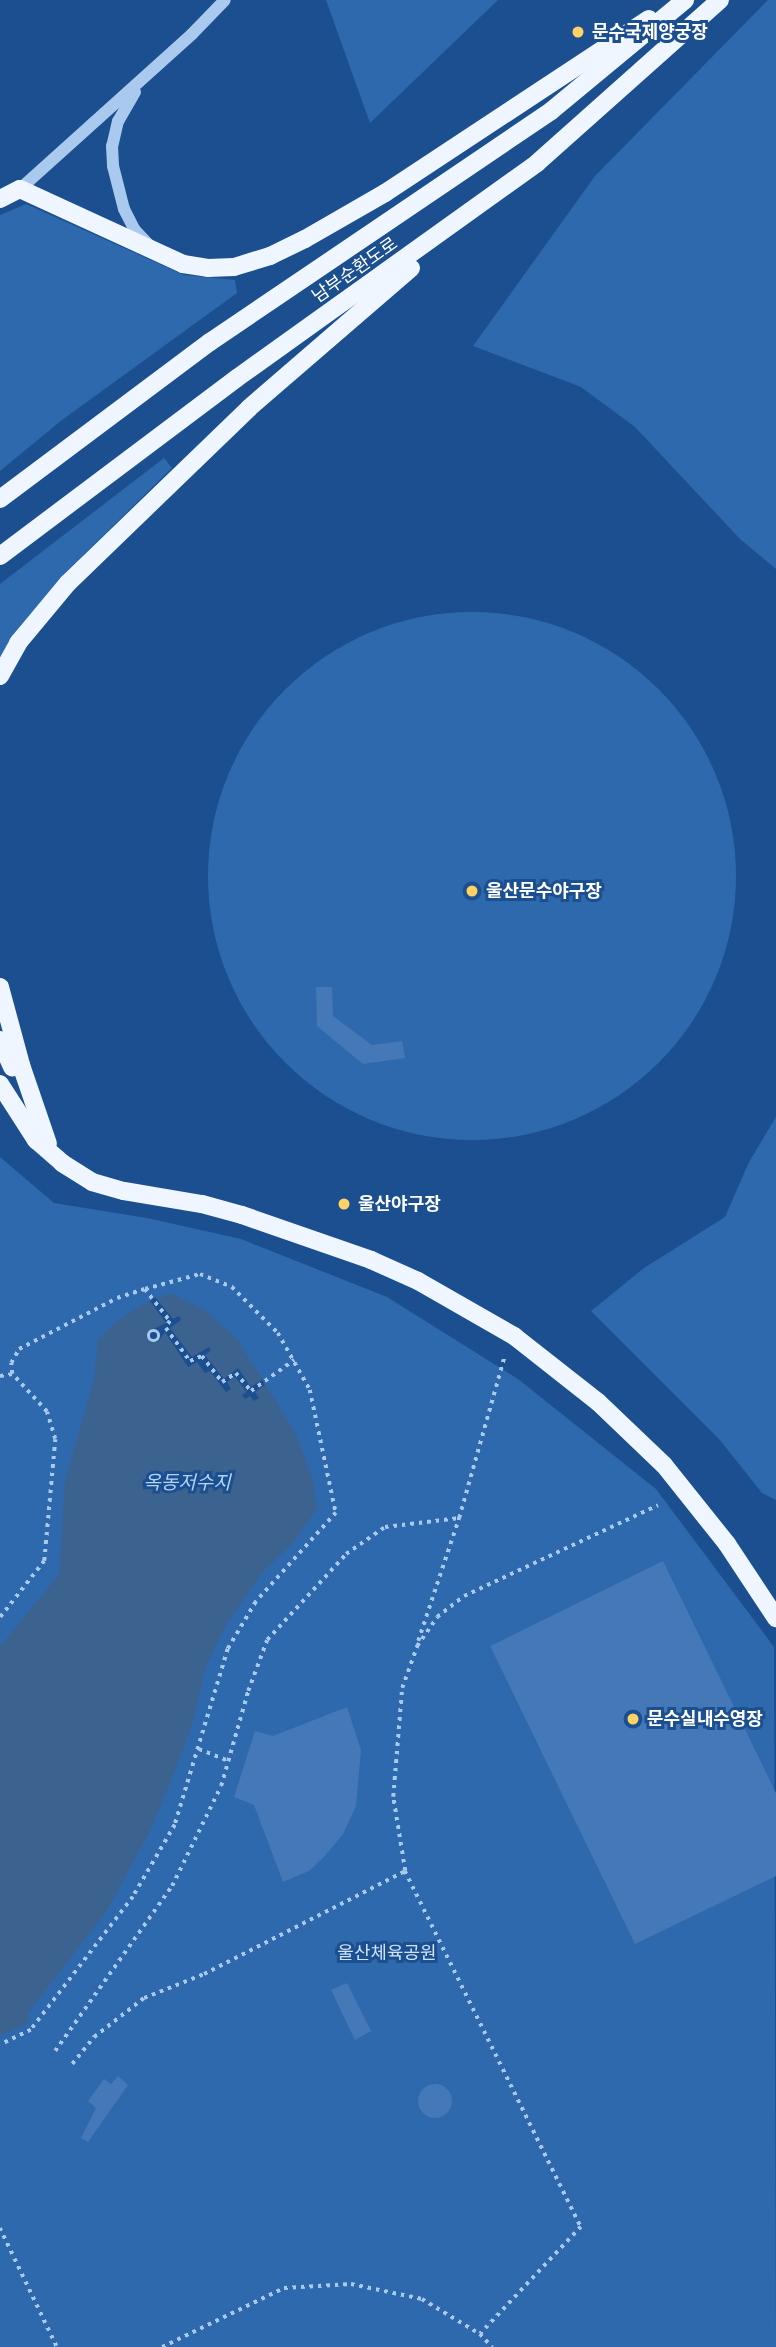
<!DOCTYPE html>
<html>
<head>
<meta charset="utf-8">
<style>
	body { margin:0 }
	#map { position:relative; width:776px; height:2347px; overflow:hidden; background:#1b4f8f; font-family:Mulish,"Noto Sans KR",sans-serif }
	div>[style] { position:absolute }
	.green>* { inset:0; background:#2e69ad }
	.round { border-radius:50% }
	.water>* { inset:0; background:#3c6290 }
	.pier>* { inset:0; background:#1b4f8f }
	.building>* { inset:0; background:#4478b7 }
	.path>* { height:3.5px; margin-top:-1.75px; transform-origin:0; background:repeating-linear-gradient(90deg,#a9c9ee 0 3.5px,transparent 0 8.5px) }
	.path>.ring { margin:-1.75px; padding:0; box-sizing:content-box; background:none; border:3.5px solid #a9c9ee; border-radius:50% }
	.minor>* { height:12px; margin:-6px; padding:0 6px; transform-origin:6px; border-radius:6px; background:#a9c9ee }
	.major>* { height:18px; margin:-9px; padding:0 9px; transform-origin:9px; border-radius:9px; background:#f0f6ff }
	.dots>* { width:19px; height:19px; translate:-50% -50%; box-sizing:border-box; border:4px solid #1b4f8f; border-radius:50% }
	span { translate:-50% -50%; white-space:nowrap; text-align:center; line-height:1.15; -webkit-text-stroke:6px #1b4f8f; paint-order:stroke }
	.poi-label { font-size:18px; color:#fff; font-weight:700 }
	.left { translate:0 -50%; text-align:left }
	.street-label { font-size:18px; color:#fff }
	.park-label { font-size:18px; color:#cfe3fa }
	.water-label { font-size:19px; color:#b5d3f5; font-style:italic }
</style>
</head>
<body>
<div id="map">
	<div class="green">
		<div style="clip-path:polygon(326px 0,498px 0,370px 123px)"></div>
		<div style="clip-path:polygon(768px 0,776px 0,776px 569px,740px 539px,635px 427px,581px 387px,473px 346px,595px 176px)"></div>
		<div style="clip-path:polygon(26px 204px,184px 275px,235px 280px,237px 293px,62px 420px,0 471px,0 215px)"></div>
		<div style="clip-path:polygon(164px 458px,172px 468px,65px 573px,21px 625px,0 658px,0 584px)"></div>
		<div class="round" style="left:208px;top:612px;width:528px;height:528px"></div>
		<div style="clip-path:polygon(776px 1117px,776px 1500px,762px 1493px,719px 1439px,591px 1311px,644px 1268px,725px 1217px,749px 1162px)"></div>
		<div style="clip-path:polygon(0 1157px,54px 1203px,147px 1218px,241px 1239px,387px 1297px,518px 1379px,656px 1489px,774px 1647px,776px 2347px,0 2347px)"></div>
	</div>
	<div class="water">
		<div style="clip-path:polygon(170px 1293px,205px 1310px,237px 1339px,295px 1432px,313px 1480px,317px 1508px,294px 1542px,261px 1574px,226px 1625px,206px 1666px,194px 1718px,175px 1771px,150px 1831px,106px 1912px,28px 2013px,28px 2023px,0 2036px,0 1646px,59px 1575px,65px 1481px,94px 1379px,98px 1340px,114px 1323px,141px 1305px)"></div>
	</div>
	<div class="pier">
		<div style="clip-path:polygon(155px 1297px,173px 1319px,179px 1316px,181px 1320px,170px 1328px,192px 1357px,209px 1347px,211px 1350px,205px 1355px,224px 1379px,238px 1368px,251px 1387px,262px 1380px,265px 1385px,255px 1392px,259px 1398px,254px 1401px,250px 1396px,245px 1399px,242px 1395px,247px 1392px,235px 1377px,227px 1382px,231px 1389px,226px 1392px,210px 1371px,205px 1373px,197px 1362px,188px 1367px,165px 1332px,158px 1342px,150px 1342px,147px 1332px,166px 1323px,150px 1301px)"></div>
	</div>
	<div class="building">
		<div style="clip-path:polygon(316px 987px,332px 987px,333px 1016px,372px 1045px,402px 1041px,405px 1058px,363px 1064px,317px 1026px)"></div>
		<div style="clip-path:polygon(663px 1561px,776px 1793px,776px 1876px,635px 1944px,490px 1646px)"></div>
		<div style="clip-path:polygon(347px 1707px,361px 1750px,356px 1806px,343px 1834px,325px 1856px,309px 1871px,283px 1882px,254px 1805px,234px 1797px,255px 1731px,273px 1736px)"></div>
		<div style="clip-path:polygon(347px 1983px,371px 2031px,355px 2040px,331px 1990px)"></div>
		<div style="clip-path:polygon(118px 2076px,128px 2085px,88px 2142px,81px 2138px,96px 2108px,88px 2101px,104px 2079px,111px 2084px)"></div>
		<div class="round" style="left:418px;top:2084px;width:34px;height:34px"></div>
	</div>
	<div class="path">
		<div style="left:145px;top:1289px;width:41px;rotate:52deg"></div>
		<div style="left:170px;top:1321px;width:8px;rotate:120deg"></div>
		<div style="left:166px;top:1328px;width:41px;rotate:54deg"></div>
		<div style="left:190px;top:1361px;width:13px;rotate:-23deg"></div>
		<div style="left:202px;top:1356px;width:33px;rotate:52deg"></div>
		<div style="left:222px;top:1382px;width:17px;rotate:-33deg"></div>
		<div style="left:236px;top:1373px;width:23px;rotate:50deg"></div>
		<div style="left:251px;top:1391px;width:53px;rotate:-35.8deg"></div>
		<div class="ring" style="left:149px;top:1331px;width:6.5px;height:6.5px"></div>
		<div style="left:0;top:1376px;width:12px;rotate:-9deg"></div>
		<div style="left:0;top:1617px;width:71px;rotate:-51.8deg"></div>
		<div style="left:44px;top:1561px;width:122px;rotate:-84.8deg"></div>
		<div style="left:55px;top:1439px;width:28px;rotate:-107deg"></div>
		<div style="left:47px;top:1412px;width:52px;rotate:-132.6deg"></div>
		<div style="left:12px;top:1374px;width:11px;rotate:-95deg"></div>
		<div style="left:11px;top:1363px;width:16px;rotate:-60deg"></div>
		<div style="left:19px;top:1349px;width:110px;rotate:-27.5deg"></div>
		<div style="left:117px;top:1298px;width:29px;rotate:-18deg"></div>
		<div style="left:145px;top:1289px;width:57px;rotate:-15.3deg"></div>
		<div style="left:200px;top:1274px;width:35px;rotate:22deg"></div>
		<div style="left:232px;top:1287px;width:65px;rotate:45deg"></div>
		<div style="left:278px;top:1333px;width:65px;rotate:60.7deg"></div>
		<div style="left:310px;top:1390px;width:126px;rotate:78.1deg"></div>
		<div style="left:336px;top:1513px;width:120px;rotate:132deg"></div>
		<div style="left:256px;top:1602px;width:55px;rotate:120.8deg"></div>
		<div style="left:228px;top:1649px;width:184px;rotate:106.8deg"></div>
		<div style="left:175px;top:1825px;width:83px;rotate:120.3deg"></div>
		<div style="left:133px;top:1897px;width:168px;rotate:127.5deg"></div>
		<div style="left:31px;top:2030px;width:34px;rotate:154deg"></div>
		<div style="left:418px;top:1641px;width:130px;rotate:-71.6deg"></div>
		<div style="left:459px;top:1518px;width:166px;rotate:-74.3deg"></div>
		<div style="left:199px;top:1749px;width:31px;rotate:22deg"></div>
		<div style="left:405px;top:1871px;width:397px;rotate:63.7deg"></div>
		<div style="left:581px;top:2227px;width:147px;rotate:133.3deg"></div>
		<div style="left:55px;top:2051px;width:202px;rotate:-54.7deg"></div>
		<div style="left:172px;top:1886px;width:111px;rotate:-63.9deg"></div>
		<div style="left:221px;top:1786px;width:99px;rotate:-74.1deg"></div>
		<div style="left:248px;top:1691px;width:54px;rotate:-69.6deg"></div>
		<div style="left:267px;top:1640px;width:117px;rotate:-47.4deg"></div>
		<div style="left:346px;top:1554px;width:47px;rotate:-34.7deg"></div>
		<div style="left:385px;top:1527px;width:75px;rotate:-6.9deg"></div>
		<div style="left:72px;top:2064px;width:35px;rotate:-51deg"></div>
		<div style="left:94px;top:2037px;width:63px;rotate:-38deg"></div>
		<div style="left:144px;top:1998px;width:65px;rotate:-21.8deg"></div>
		<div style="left:204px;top:1974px;width:226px;rotate:-27.1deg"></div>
		<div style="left:405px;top:1871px;width:75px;rotate:-99.2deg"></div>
		<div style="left:393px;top:1797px;width:109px;rotate:-85.3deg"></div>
		<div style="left:402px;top:1688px;width:45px;rotate:-70.3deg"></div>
		<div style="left:417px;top:1646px;width:35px;rotate:-55deg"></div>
		<div style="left:437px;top:1617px;width:34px;rotate:-38deg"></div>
		<div style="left:464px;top:1596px;width:214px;rotate:-25.1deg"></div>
		<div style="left:0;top:2228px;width:132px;rotate:64.4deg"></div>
		<div style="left:162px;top:2347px;width:136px;rotate:-25.8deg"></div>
		<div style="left:284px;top:2288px;width:67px;rotate:-3.4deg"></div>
		<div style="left:351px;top:2284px;width:73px;rotate:11.9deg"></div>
		<div style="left:422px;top:2299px;width:68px;rotate:31.1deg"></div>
		<div style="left:480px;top:2334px;width:18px;rotate:47deg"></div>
	</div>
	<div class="minor">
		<div style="left:135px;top:92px;width:34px;rotate:120deg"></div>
		<div style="left:118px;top:121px;width:26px;rotate:103deg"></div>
		<div style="left:112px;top:146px;width:20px;rotate:87deg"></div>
		<div style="left:113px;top:166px;width:44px;rotate:75.7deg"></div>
		<div style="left:124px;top:209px;width:22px;rotate:63deg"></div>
		<div style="left:134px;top:229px;width:22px;rotate:47deg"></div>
		<div style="left:20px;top:189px;width:232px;rotate:-42deg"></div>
		<div style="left:192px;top:34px;width:47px;rotate:-45.9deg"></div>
	</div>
	<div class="major">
		<div style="left:0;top:199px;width:22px;rotate:-27deg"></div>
		<div style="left:20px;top:189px;width:179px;rotate:24.7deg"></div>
		<div style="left:183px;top:264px;width:25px;rotate:9deg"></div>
		<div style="left:208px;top:268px;width:26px;rotate:-2deg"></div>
		<div style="left:234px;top:267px;width:38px;rotate:-17deg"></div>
		<div style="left:270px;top:256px;width:39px;rotate:-26deg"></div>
		<div style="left:305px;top:239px;width:92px;rotate:-29.9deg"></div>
		<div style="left:385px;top:193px;width:316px;rotate:-33.4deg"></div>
		<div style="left:0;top:499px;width:262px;rotate:-36.8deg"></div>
		<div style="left:210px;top:342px;width:412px;rotate:-34.1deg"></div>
		<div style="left:551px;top:111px;width:174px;rotate:-39.6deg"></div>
		<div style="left:0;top:556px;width:296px;rotate:-36.9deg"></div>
		<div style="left:237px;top:378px;width:369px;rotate:-35.6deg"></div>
		<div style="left:537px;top:163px;width:245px;rotate:-41.7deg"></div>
		<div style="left:0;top:676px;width:38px;rotate:-61deg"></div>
		<div style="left:18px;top:643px;width:78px;rotate:-50.2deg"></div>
		<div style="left:68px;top:583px;width:252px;rotate:-44deg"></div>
		<div style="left:249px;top:408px;width:214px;rotate:-40.8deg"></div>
		<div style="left:0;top:987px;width:81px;rotate:74.9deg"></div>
		<div style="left:21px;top:1065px;width:83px;rotate:71.1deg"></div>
		<div style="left:0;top:1040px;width:30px;rotate:66deg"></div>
		<div style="left:0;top:1084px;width:67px;rotate:57.3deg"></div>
		<div style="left:36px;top:1140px;width:35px;rotate:41deg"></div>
		<div style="left:62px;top:1163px;width:36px;rotate:32deg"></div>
		<div style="left:92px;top:1182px;width:33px;rotate:16deg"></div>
		<div style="left:124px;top:1191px;width:79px;rotate:9.5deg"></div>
		<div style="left:202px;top:1204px;width:41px;rotate:15.4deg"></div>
		<div style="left:242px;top:1215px;width:137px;rotate:19.2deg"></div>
		<div style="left:371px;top:1260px;width:51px;rotate:24.1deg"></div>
		<div style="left:418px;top:1281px;width:111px;rotate:29.8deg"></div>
		<div style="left:514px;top:1336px;width:107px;rotate:38.2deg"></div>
		<div style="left:598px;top:1402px;width:91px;rotate:43.7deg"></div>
		<div style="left:664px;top:1465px;width:101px;rotate:51.4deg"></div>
		<div style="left:727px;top:1544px;width:89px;rotate:56.5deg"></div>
	</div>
	<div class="dots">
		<div style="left:578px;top:32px;background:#ffd166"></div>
		<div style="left:472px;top:891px;background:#ffd166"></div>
		<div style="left:344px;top:1204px;background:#ffd166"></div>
		<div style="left:633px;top:1719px;background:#ffd166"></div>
	</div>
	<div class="poi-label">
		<span class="left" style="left:592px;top:32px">문수국제양궁장</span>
		<span class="left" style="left:486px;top:891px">울산문수야구장</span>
		<span class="left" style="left:358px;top:1204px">울산야구장</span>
		<span class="left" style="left:647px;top:1719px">문수실내수영장</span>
	</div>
	<div class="street-label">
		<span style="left:355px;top:270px;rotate:-35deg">남부순환도로</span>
	</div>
	<div class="park-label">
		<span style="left:387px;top:1953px">울산체육공원</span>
	</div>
	<div class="water-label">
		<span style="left:187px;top:1483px">옥동저수지</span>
	</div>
</div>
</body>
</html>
